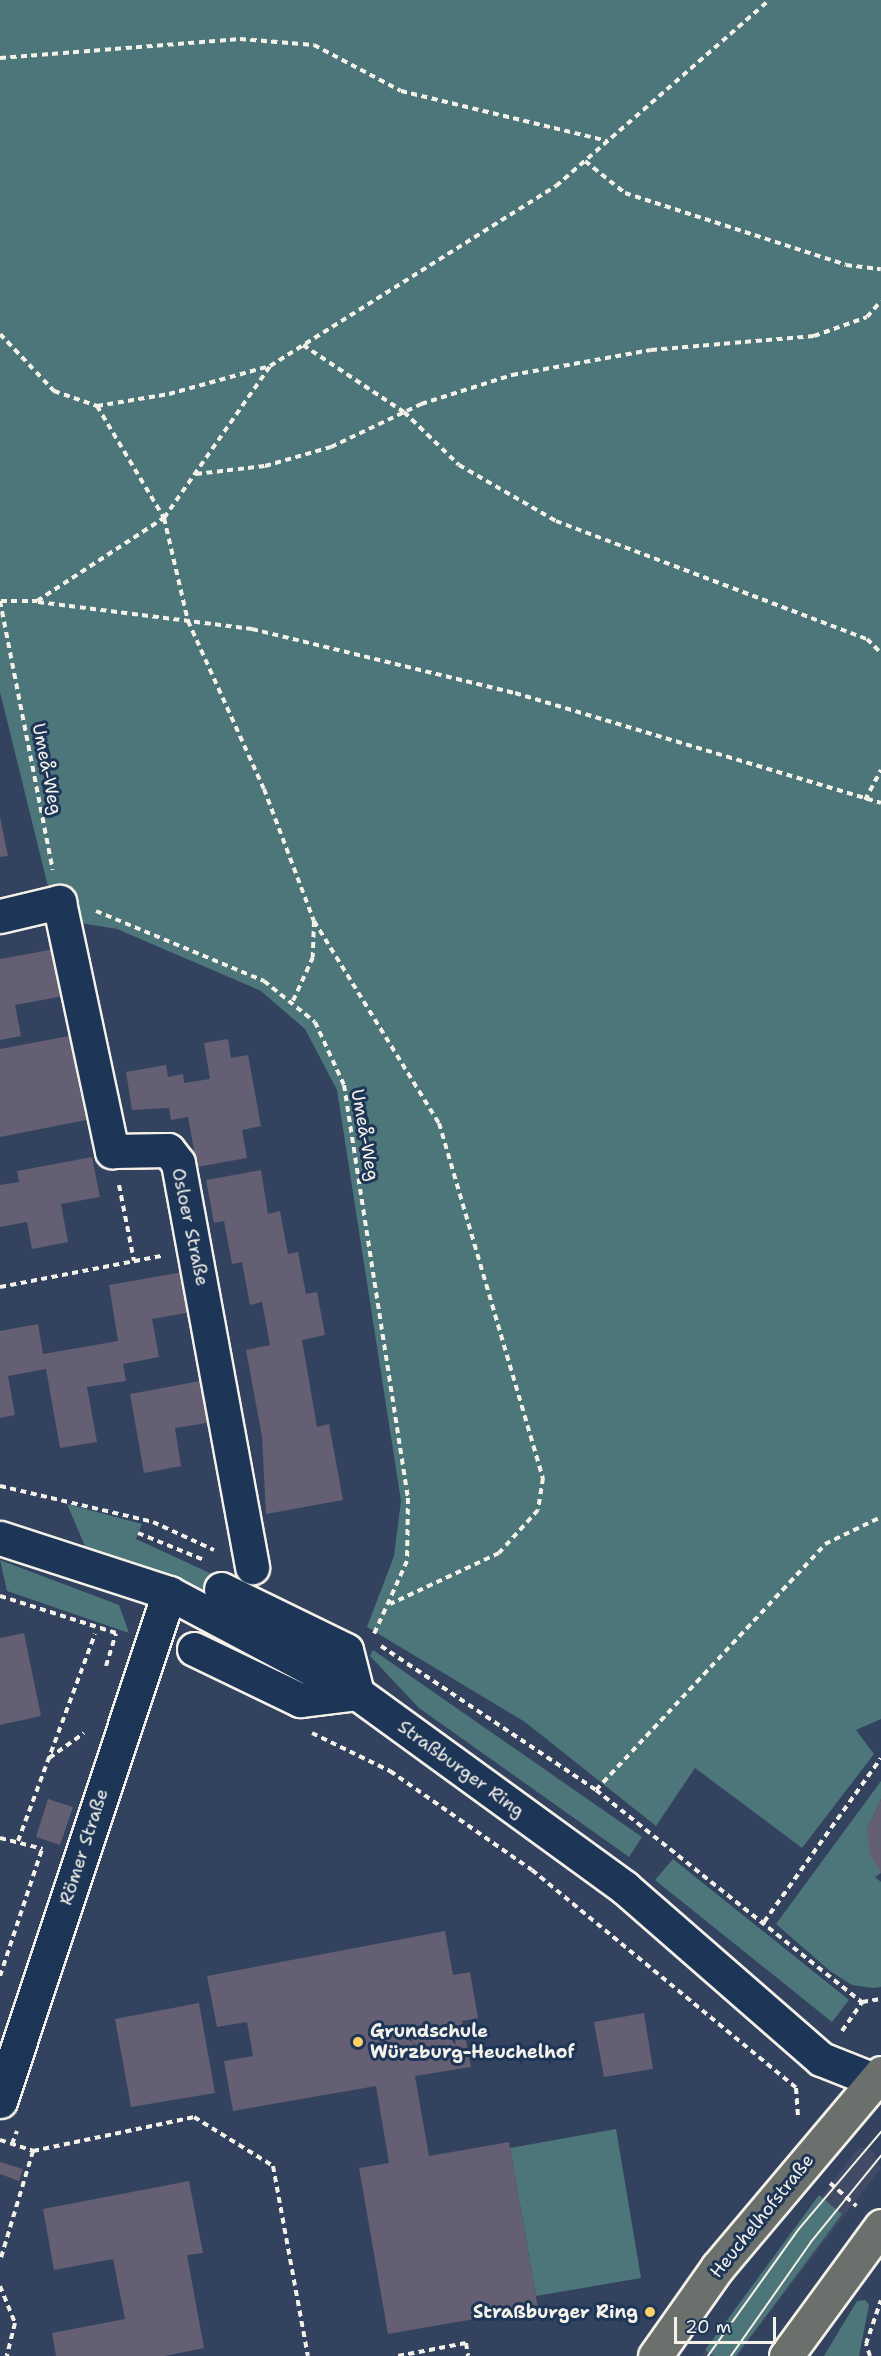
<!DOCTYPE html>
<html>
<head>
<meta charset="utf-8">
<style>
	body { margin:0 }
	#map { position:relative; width:881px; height:2356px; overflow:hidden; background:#32425f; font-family:"Shantell Sans",sans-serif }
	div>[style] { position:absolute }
	.built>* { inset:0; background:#414b65 }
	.green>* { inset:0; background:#4d767a }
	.building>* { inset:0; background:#645f73 }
	.path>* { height:4px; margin-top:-2px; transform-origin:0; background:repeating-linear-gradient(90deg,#f4f1e8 0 6px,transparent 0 10.5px) }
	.roads { filter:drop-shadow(2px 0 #f4f1e8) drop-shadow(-2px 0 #f4f1e8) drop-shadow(0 2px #f4f1e8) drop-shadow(0 -2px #f4f1e8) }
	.minor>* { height:33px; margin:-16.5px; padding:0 16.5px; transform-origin:16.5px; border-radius:16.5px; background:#1d3557 }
	.major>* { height:33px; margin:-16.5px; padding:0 16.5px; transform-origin:16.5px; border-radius:16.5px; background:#6c706d }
	.tram>* { height:1.5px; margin:-0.75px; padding:0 0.75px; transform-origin:0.75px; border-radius:0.75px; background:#f4f1e8 }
	.dots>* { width:16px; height:16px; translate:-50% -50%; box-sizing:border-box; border:3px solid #1d3557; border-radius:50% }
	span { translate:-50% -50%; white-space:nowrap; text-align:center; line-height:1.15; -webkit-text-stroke:6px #1d3557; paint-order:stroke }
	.street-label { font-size:18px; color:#f4f1e8 }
	.poi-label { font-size:18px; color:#f4f1e8; font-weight:700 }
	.left { translate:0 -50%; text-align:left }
	.right { translate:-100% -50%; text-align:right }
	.scale { position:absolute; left:674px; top:2317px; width:102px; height:27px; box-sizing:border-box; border:3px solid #f4f1e8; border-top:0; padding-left:8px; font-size:18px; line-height:21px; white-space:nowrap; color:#f4f1e8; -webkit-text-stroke:4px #1d3557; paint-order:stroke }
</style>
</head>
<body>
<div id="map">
	<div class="built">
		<div style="clip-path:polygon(859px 2147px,873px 2150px,881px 2168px,736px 2356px,701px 2356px)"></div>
	</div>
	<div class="green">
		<div style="clip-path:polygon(0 0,881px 0,881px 1719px,856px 1730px,874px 1754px,802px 1848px,695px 1768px,656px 1826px,525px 1722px,367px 1627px,394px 1556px,401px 1501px,337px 1090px,305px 1029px,261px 991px,117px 929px,56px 919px,0 692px)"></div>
		<div style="clip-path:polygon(67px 1504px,142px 1524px,136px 1539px,225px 1580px,215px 1601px,85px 1546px)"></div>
		<div style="clip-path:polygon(0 1560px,119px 1605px,129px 1633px,7px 1591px)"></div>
		<div style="clip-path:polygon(373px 1650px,642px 1837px,629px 1857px,419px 1708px,370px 1656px)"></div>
		<div style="clip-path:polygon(881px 1781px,881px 1799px,867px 1830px,881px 1873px,875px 1877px,881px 1882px,881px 1987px,873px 1988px,852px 1985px,830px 1971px,776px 1924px)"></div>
		<div style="clip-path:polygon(673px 1859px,849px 2000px,832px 2022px,655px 1880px)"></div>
		<div style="clip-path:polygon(616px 2129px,641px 2278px,536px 2296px,510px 2148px)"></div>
		<div style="clip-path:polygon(819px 2195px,842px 2214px,736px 2356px,714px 2356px,705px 2350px)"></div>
		<div style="clip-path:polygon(865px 2300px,869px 2305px,859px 2356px,824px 2356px,857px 2301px)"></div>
	</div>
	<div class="building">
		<div style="clip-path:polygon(0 817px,8px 856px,0 857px)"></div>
		<div style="clip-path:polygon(55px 949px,64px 996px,15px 1005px,21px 1036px,0 1040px,0 959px)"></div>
		<div style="clip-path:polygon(69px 1036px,86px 1120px,0 1137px,0 1049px)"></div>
		<div style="clip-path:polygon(228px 1039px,231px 1058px,248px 1055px,261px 1126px,242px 1130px,247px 1158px,197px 1167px,188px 1117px,171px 1120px,169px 1108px,132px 1110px,126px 1072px,166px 1065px,168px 1077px,183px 1074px,184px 1083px,210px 1079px,204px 1043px)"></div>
		<div style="clip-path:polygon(92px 1157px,100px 1197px,61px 1204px,68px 1242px,32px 1249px,27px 1222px,0 1227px,0 1185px,19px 1182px,17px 1171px)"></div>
		<div style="clip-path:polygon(261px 1170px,268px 1214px,280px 1211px,288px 1254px,298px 1252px,306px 1294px,317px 1292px,325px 1335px,302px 1340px,317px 1427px,329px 1424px,343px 1500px,266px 1514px,262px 1437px,246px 1350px,270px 1345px,262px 1302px,250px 1305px,242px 1262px,232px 1264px,224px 1221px,214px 1223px,206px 1180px)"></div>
		<div style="clip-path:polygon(183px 1272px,191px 1312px,152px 1319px,159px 1357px,123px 1364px,126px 1381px,87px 1387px,97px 1442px,60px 1448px,46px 1369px,8px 1376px,15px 1415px,0 1418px,0 1331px,38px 1324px,43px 1354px,118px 1341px,109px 1285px)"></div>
		<div style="clip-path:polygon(206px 1380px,213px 1422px,175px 1428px,181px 1466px,144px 1473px,130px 1394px)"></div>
		<div style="clip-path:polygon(24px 1633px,41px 1716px,0 1725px,0 1638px)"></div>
		<div style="clip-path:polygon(48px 1799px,73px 1807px,60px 1845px,36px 1837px)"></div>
		<div style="clip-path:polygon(881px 1799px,881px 1873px,870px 1855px,867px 1830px)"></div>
		<div style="clip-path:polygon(445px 1931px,453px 1975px,470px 1972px,478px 2018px,462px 2021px,471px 2067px,415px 2076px,429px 2156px,509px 2142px,538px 2308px,388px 2334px,359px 2168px,389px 2163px,376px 2086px,233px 2111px,224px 2061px,253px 2056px,247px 2022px,217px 2027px,207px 1976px)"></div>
		<div style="clip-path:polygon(199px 2003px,215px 2093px,131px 2107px,115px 2019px)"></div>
		<div style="clip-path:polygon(644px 2013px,653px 2069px,604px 2077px,594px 2022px)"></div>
		<div style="clip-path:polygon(0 2162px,23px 2169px,19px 2181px,0 2174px)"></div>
		<div style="clip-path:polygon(189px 2181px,203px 2253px,187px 2255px,204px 2348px,165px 2356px,56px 2356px,52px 2333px,125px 2319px,113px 2259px,54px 2270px,43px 2209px)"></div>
	</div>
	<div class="path">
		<div style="left:0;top:58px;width:241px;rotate:-4.5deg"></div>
		<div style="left:240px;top:39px;width:74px;rotate:4.6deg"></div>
		<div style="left:314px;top:45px;width:98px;rotate:27.9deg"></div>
		<div style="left:401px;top:91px;width:212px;rotate:13.6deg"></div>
		<div style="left:585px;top:161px;width:51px;rotate:38.7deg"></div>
		<div style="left:625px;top:193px;width:232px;rotate:18deg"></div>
		<div style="left:846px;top:265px;width:35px;rotate:7deg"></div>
		<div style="left:0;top:334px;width:79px;rotate:46.5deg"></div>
		<div style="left:54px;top:391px;width:46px;rotate:19.2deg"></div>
		<div style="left:97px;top:406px;width:73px;rotate:-9.5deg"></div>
		<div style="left:169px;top:394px;width:105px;rotate:-15.5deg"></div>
		<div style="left:303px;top:345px;width:121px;rotate:33.6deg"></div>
		<div style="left:404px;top:412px;width:76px;rotate:43.9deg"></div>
		<div style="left:459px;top:465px;width:112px;rotate:30deg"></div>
		<div style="left:556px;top:521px;width:333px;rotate:20.8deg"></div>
		<div style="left:867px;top:639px;width:20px;rotate:45deg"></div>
		<div style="left:97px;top:406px;width:131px;rotate:59.1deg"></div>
		<div style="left:164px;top:518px;width:106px;rotate:76.9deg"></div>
		<div style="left:188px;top:621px;width:184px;rotate:65.7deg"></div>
		<div style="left:264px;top:789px;width:141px;rotate:69.3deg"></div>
		<div style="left:314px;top:921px;width:36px;rotate:92deg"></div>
		<div style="left:313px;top:957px;width:51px;rotate:114.5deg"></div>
		<div style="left:196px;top:474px;width:69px;rotate:-6.6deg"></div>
		<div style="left:265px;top:466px;width:69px;rotate:-16.1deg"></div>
		<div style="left:331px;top:447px;width:100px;rotate:-25.5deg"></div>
		<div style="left:421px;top:404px;width:96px;rotate:-17.7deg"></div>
		<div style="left:512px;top:375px;width:141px;rotate:-10.2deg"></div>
		<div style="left:651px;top:350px;width:164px;rotate:-4.9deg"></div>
		<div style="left:814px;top:336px;width:56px;rotate:-19.7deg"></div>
		<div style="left:867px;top:317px;width:21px;rotate:-49deg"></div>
		<div style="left:0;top:601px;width:274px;rotate:78.9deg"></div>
		<div style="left:1px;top:601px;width:36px"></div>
		<div style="left:37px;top:601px;width:152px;rotate:-33.2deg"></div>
		<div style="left:164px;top:518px;width:185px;rotate:-55.1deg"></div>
		<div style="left:270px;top:366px;width:338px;rotate:-32.2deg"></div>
		<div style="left:556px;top:186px;width:283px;rotate:-41.1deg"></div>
		<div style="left:38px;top:602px;width:216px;rotate:7.2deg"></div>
		<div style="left:252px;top:629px;width:271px;rotate:13.7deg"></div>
		<div style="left:515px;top:693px;width:382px;rotate:16.7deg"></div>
		<div style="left:865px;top:800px;width:34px;rotate:-62deg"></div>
		<div style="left:96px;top:911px;width:182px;rotate:22.6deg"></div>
		<div style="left:264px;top:981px;width:65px;rotate:38.8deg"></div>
		<div style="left:315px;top:1022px;width:69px;rotate:65.3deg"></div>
		<div style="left:344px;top:1085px;width:418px;rotate:81.2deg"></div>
		<div style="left:408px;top:1498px;width:63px;rotate:90.9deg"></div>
		<div style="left:407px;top:1561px;width:80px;rotate:114.3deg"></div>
		<div style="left:314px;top:921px;width:238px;rotate:58.3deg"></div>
		<div style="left:439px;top:1123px;width:370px;rotate:73.7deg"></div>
		<div style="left:543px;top:1478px;width:32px;rotate:99deg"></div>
		<div style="left:538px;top:1510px;width:58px;rotate:132.2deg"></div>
		<div style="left:499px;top:1553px;width:120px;rotate:154.9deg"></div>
		<div style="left:119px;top:1185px;width:77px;rotate:78.8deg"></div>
		<div style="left:0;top:1287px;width:164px;rotate:-10.9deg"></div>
		<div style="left:0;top:1486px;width:157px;rotate:13.2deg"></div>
		<div style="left:153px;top:1522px;width:67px;rotate:24.7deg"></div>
		<div style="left:138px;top:1533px;width:71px;rotate:22.2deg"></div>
		<div style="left:0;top:1596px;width:125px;rotate:17.7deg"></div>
		<div style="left:381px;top:1646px;width:259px;rotate:33.8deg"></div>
		<div style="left:596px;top:1790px;width:340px;rotate:38.6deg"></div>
		<div style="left:106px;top:1666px;width:34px;rotate:-73deg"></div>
		<div style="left:312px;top:1733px;width:87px;rotate:26deg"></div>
		<div style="left:390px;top:1771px;width:173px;rotate:34.9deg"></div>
		<div style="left:532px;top:1870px;width:342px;rotate:39.5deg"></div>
		<div style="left:49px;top:1758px;width:43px;rotate:-35.5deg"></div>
		<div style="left:596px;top:1790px;width:336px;rotate:-47deg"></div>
		<div style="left:825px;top:1544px;width:62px;rotate:-25.7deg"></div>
		<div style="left:0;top:1838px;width:44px;rotate:14.3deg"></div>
		<div style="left:18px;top:1841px;width:221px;rotate:-69.6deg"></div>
		<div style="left:764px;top:1922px;width:201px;rotate:-54.5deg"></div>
		<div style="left:0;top:1976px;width:134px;rotate:-71.7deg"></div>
		<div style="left:842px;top:2031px;width:35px;rotate:-55deg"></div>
		<div style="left:862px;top:2002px;width:19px;rotate:-9deg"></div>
		<div style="left:796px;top:2088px;width:29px;rotate:86deg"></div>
		<div style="left:0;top:2140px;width:35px;rotate:18deg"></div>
		<div style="left:33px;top:2151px;width:115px;rotate:106.7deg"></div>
		<div style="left:12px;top:2144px;width:14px;rotate:-69deg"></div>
		<div style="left:33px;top:2151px;width:165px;rotate:-11.9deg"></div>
		<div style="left:194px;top:2117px;width:93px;rotate:31.8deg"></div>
		<div style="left:273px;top:2166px;width:193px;rotate:79.6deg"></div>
		<div style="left:830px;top:2183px;width:35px;rotate:41deg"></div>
		<div style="left:0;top:2286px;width:40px;rotate:68deg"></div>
		<div style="left:15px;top:2323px;width:34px;rotate:104deg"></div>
		<div style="left:398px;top:2356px;width:69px;rotate:-10.8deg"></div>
		<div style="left:466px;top:2343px;width:13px;rotate:81deg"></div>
		<div style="left:870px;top:2356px;width:13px;rotate:-108deg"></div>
		<div style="left:866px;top:2344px;width:46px;rotate:-71.2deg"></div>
	</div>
	<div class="roads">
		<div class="minor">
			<div style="left:0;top:916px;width:61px;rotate:-13.3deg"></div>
			<div style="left:59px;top:902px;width:255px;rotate:78deg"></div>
			<div style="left:112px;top:1151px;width:56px;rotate:-1deg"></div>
			<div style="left:168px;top:1150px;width:16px;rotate:52deg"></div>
			<div style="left:178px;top:1163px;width:411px;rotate:79.6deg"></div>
			<div style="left:0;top:1538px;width:178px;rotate:18deg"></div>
			<div style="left:169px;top:1593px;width:213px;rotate:28deg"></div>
			<div style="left:357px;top:1693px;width:331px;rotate:36deg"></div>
			<div style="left:625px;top:1888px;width:260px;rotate:41.1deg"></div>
			<div style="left:821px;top:2059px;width:57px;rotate:21.6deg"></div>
			<div style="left:194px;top:1649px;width:118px;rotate:25.7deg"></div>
			<div style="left:300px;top:1700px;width:57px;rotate:-7deg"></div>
			<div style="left:357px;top:1693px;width:44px;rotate:-104.3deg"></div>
			<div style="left:346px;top:1650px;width:139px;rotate:-154deg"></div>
			<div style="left:0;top:2101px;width:535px;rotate:-71.6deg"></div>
		</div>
		<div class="major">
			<div style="left:655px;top:2356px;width:108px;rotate:-54.8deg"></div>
			<div style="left:717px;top:2268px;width:255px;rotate:-49.9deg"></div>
			<div style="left:786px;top:2356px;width:161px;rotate:-53.8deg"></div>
		</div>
	</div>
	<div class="tram">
		<div style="left:708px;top:2356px;width:156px;rotate:-54.4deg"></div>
		<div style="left:799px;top:2229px;width:127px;rotate:-49.8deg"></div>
		<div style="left:731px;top:2356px;width:139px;rotate:-54.9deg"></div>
		<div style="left:811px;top:2242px;width:111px;rotate:-50.9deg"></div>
	</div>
	<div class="dots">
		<div style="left:358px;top:2042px;background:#ffd166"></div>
		<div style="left:650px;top:2312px;background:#ffd166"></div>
	</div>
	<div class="street-label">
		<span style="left:47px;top:769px;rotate:79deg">Umeå-Weg</span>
		<span style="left:365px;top:1135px;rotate:80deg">Umeå-Weg</span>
		<span style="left:190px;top:1227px;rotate:78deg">Osloer Straße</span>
		<span style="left:461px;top:1769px;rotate:36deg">Straßburger Ring</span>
		<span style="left:84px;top:1847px;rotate:-72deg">Römer Straße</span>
		<span style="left:762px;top:2216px;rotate:-51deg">Heuchelhofstraße</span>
	</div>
	<div class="poi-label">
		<span class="left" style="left:370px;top:2042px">Grundschule<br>Würzburg-Heuchelhof</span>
		<span class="right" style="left:638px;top:2312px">Straßburger Ring</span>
	</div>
	<div class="scale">20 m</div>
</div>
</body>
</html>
